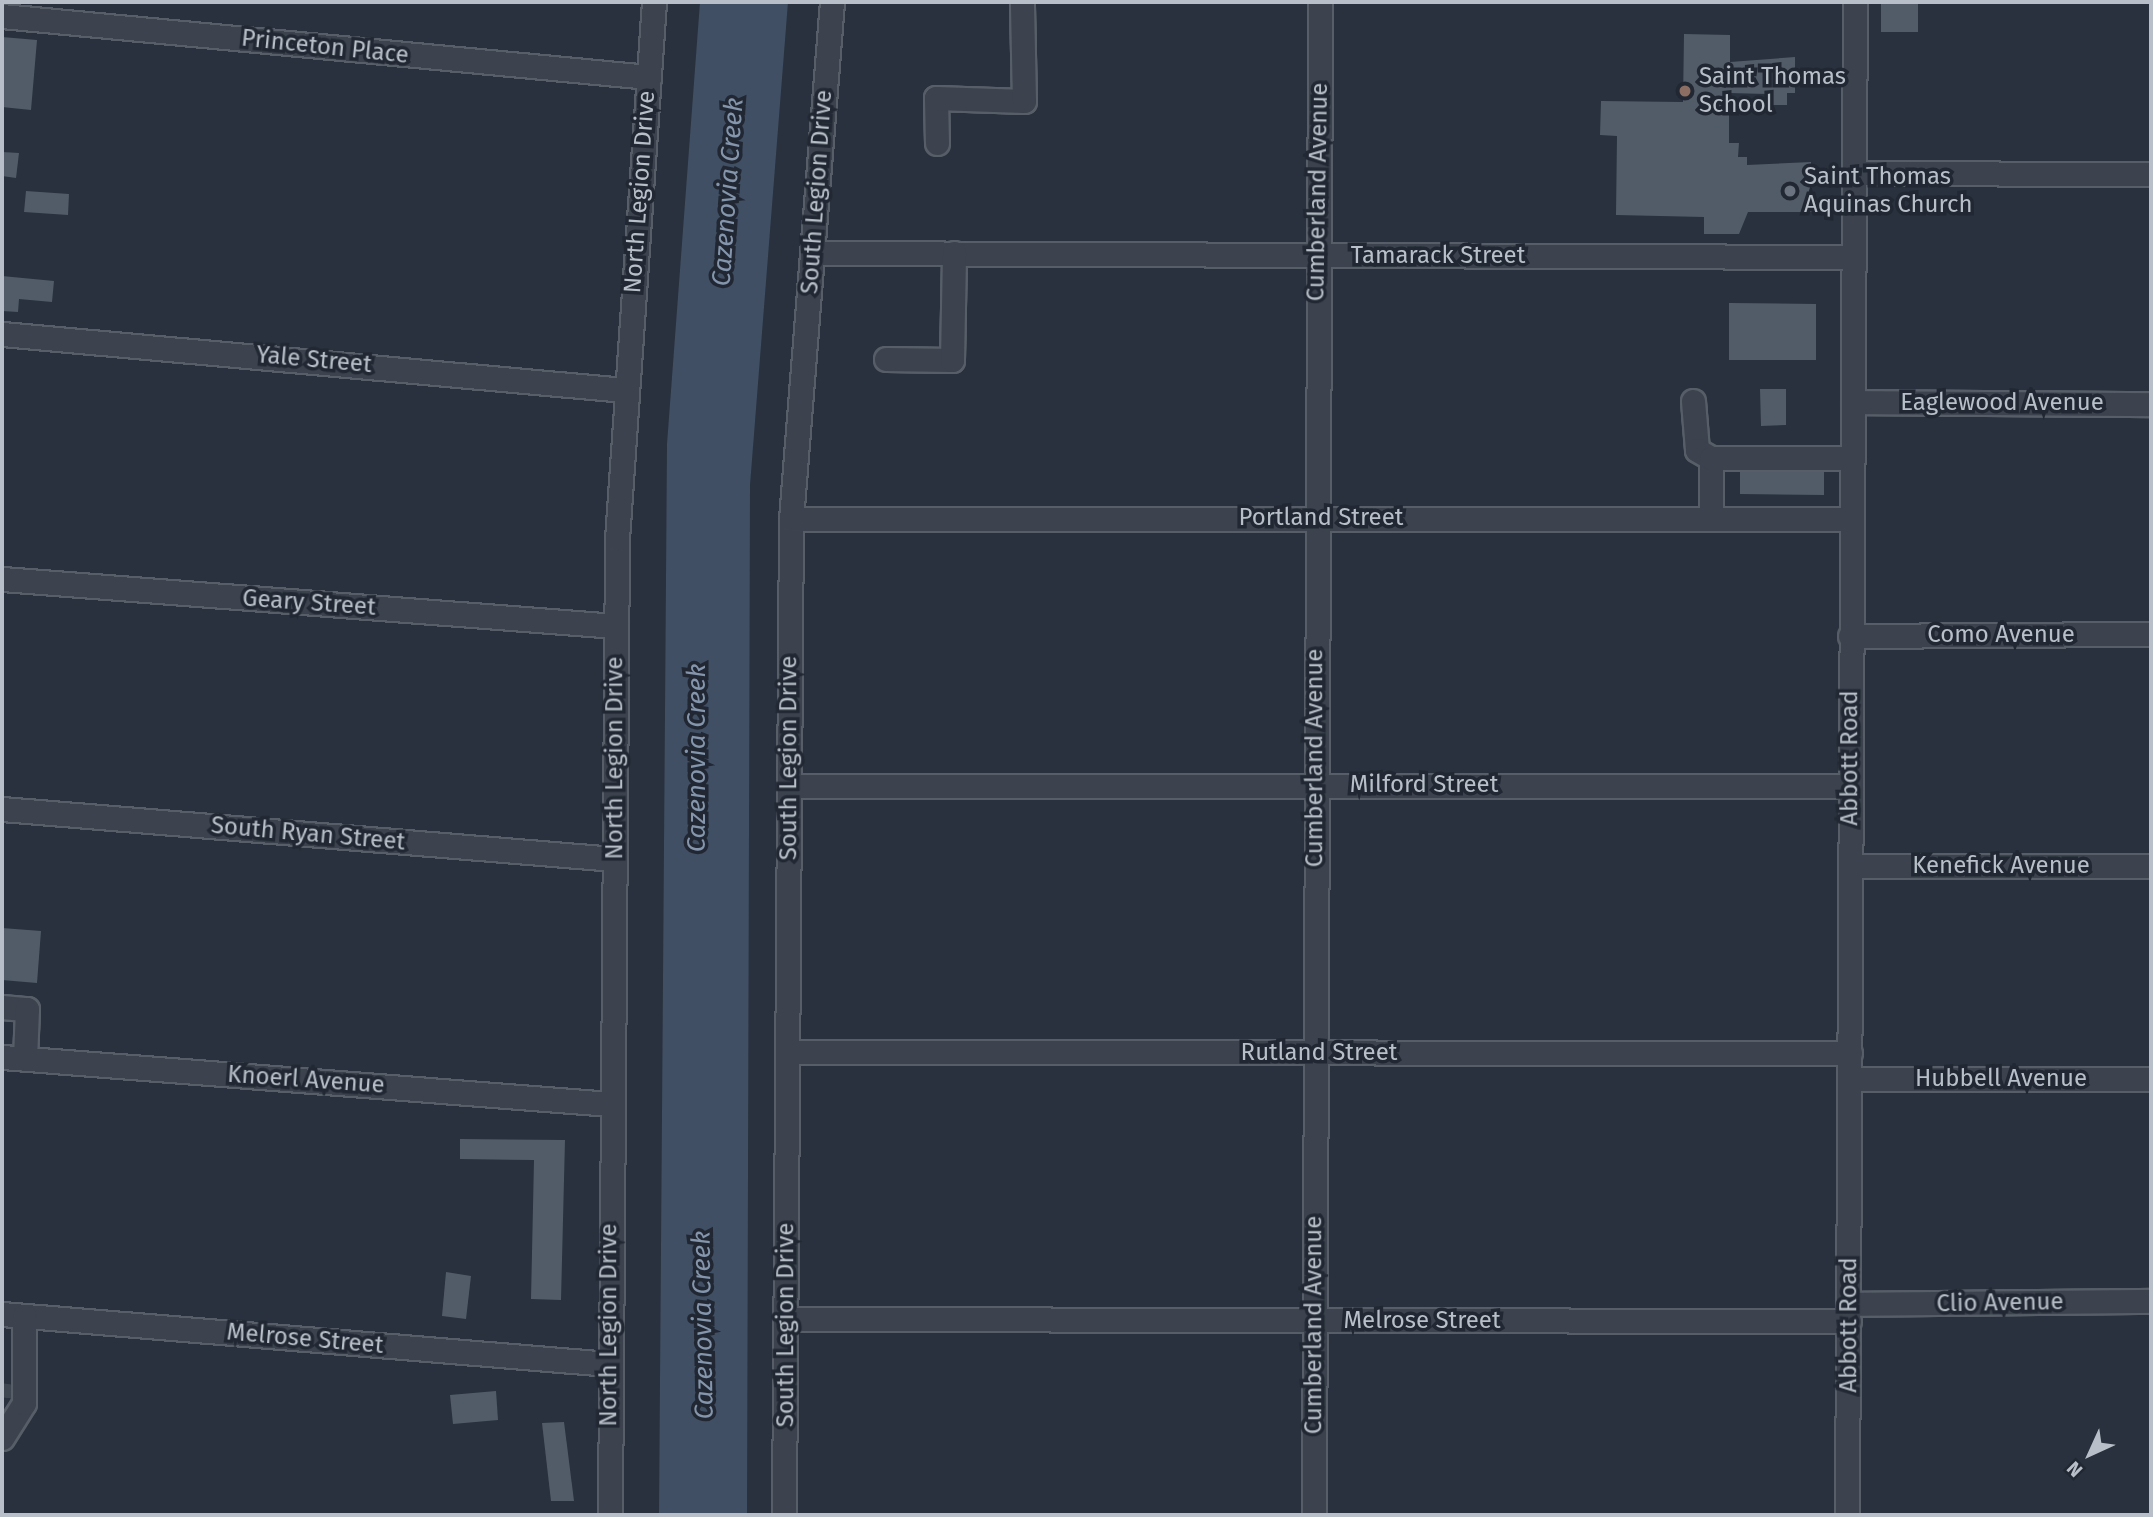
<!DOCTYPE html>
<html>
<head>
<meta charset="utf-8">
<style>
	body { margin:0 }
	#map { position:relative; width:2153px; height:1517px; overflow:hidden; background:#28313d; font-family:"Fira Sans",sans-serif }
	div>[style] { position:absolute }
	.water>* { inset:0; background:#404f64 }
	.building>* { inset:0; background:#525c68 }
	.minor-tunnel>* { height:23px; margin-top:-11.5px; transform-origin:0; background:repeating-linear-gradient(90deg,#3e4652 0 23px,transparent 0 34px) }
	.roads { filter:drop-shadow(2px 0 #575e68) drop-shadow(-2px 0 #575e68) drop-shadow(0 2px #575e68) drop-shadow(0 -2px #575e68) }
	.minor>* { height:23px; margin:-11.5px; padding:0 11.5px; transform-origin:11.5px; border-radius:11.5px; background:#3c434e }
	.dots>* { width:19px; height:19px; translate:-50% -50%; box-sizing:border-box; border:4px solid #212833; border-radius:50% }
	span { translate:-50% -50%; white-space:nowrap; text-align:center; line-height:1.15; -webkit-text-stroke:7px #212833; paint-order:stroke }
	.street-label { font-size:24px; color:#b8bfc8 }
	.poi-label { font-size:24px; color:#b8bfc8 }
	.left { translate:0 -50%; text-align:left }
	.water-label { font-size:26px; color:#8495ac; font-style:italic }
	.frame { position:absolute; inset:0; border:4px solid #b8bfc8; pointer-events:none }
	.north { position:absolute; left:2055px; top:1419px; width:70px; height:70px; -webkit-text-stroke:5px #212833; paint-order:stroke; rotate:225deg; font-size:19px; font-weight:700; line-height:28px; text-align:center; color:#b8bfc8 }
	.north::after { content:''; display:block; margin:auto; width:24px; height:32px; background:#b8bfc8; clip-path:polygon(50% 0,100% 100%,50% 72%,0 100%) }
</style>
</head>
<body>
<div id="map">
	<div class="water">
		<div style="clip-path:polygon(700px 2px,788px 2px,750px 485px,747px 1515px,659px 1515px,667px 444px)"></div>
	</div>
	<div class="building">
		<div style="clip-path:polygon(1881px 2px,1918px 2px,1918px 32px,1881px 32px)"></div>
		<div style="clip-path:polygon(1684px 34px,1730px 35px,1730px 62px,1795px 57px,1795px 93px,1787px 93px,1787px 105px,1767px 105px,1767px 94px,1729px 93px,1729px 143px,1739px 143px,1738px 157px,1747px 157px,1747px 165px,1811px 162px,1813px 212px,1748px 212px,1739px 234px,1704px 234px,1704px 217px,1616px 215px,1617px 136px,1600px 135px,1601px 101px,1683px 102px)"></div>
		<div style="clip-path:polygon(2px 37px,37px 40px,31px 110px,2px 107px)"></div>
		<div style="clip-path:polygon(2px 152px,19px 153px,16px 178px,2px 176px)"></div>
		<div style="clip-path:polygon(26px 191px,69px 194px,68px 215px,24px 212px)"></div>
		<div style="clip-path:polygon(2px 276px,54px 281px,52px 302px,19px 299px,18px 312px,2px 311px)"></div>
		<div style="clip-path:polygon(1729px 303px,1816px 304px,1816px 360px,1729px 360px)"></div>
		<div style="clip-path:polygon(1760px 389px,1786px 389px,1786px 425px,1761px 426px)"></div>
		<div style="clip-path:polygon(1740px 472px,1824px 472px,1824px 495px,1740px 494px)"></div>
		<div style="clip-path:polygon(2px 928px,41px 931px,37px 983px,2px 980px)"></div>
		<div style="clip-path:polygon(460px 1139px,565px 1140px,561px 1300px,531px 1299px,534px 1160px,460px 1159px)"></div>
		<div style="clip-path:polygon(446px 1272px,471px 1276px,466px 1319px,442px 1316px)"></div>
		<div style="clip-path:polygon(496px 1391px,498px 1420px,453px 1424px,450px 1395px)"></div>
		<div style="clip-path:polygon(564px 1422px,574px 1501px,551px 1501px,542px 1423px)"></div>
	</div>
	<div class="minor-tunnel">
		<div style="left:10px;top:1398px;width:14px;rotate:-82deg"></div>
	</div>
	<div class="roads">
		<div class="minor">
			<div style="left:2px;top:16px;width:650px;rotate:5.39deg"></div>
			<div style="left:937px;top:143px;width:45px;rotate:-91.3deg"></div>
			<div style="left:936px;top:98px;width:88px;rotate:2deg"></div>
			<div style="left:1024px;top:101px;width:99px;rotate:-91.2deg"></div>
			<div style="left:1854px;top:173px;width:297px;rotate:0.2deg"></div>
			<div style="left:812px;top:253px;width:1041px;rotate:0.22deg"></div>
			<div style="left:2px;top:334px;width:626px;rotate:5.14deg"></div>
			<div style="left:886px;top:359px;width:66px;rotate:0.9deg"></div>
			<div style="left:952px;top:360px;width:107px;rotate:-88.9deg"></div>
			<div style="left:1693px;top:401px;width:49px;rotate:85.3deg"></div>
			<div style="left:1697px;top:450px;width:16px;rotate:30deg"></div>
			<div style="left:1853px;top:402px;width:298px;rotate:0.4deg"></div>
			<div style="left:1711px;top:518px;width:60px;rotate:-90deg"></div>
			<div style="left:1711px;top:458px;width:140px"></div>
			<div style="left:791px;top:519px;width:1061px"></div>
			<div style="left:2px;top:579px;width:616px;rotate:4.38deg"></div>
			<div style="left:1850px;top:636px;width:301px;rotate:-0.4deg"></div>
			<div style="left:789px;top:786px;width:1061px"></div>
			<div style="left:2px;top:809px;width:614px;rotate:4.67deg"></div>
			<div style="left:1850px;top:866px;width:301px"></div>
			<div style="left:2px;top:1007px;width:25px;rotate:5deg"></div>
			<div style="left:27px;top:1009px;width:50px;rotate:92.3deg"></div>
			<div style="left:788px;top:1052px;width:1062px;rotate:0.05deg"></div>
			<div style="left:2px;top:1057px;width:610px;rotate:4.42deg"></div>
			<div style="left:1850px;top:1079px;width:301px"></div>
			<div style="left:1849px;top:1304px;width:302px;rotate:-0.6deg"></div>
			<div style="left:2px;top:1314px;width:609px;rotate:4.71deg"></div>
			<div style="left:786px;top:1319px;width:1063px;rotate:0.11deg"></div>
			<div style="left:2px;top:1438px;width:41px;rotate:-57.8deg"></div>
			<div style="left:24px;top:1403px;width:87px;rotate:-90deg"></div>
			<div style="left:610px;top:1515px;width:976px;rotate:-89.59deg"></div>
			<div style="left:617px;top:539px;width:538px;rotate:-86.06deg"></div>
			<div style="left:784px;top:1515px;width:996px;rotate:-89.6deg"></div>
			<div style="left:791px;top:519px;width:519px;rotate:-85.47deg"></div>
			<div style="left:1314px;top:1515px;width:1513px;rotate:-89.77deg"></div>
			<div style="left:1847px;top:1515px;width:1513px;rotate:-89.7deg"></div>
		</div>
	</div>
	<div class="dots">
		<div style="left:1685px;top:91px;background:#8d6e63"></div>
		<div style="left:1790px;top:191px;background:#6b7280"></div>
	</div>
	<div class="street-label">
		<span style="left:325px;top:47px;rotate:6deg">Princeton Place</span>
		<span style="left:640px;top:192px;rotate:-86deg">North Legion Drive</span>
		<span style="left:817px;top:192px;rotate:-86deg">South Legion Drive</span>
		<span style="left:1318px;top:192px;rotate:-89deg">Cumberland Avenue</span>
		<span style="left:1438px;top:256px">Tamarack Street</span>
		<span style="left:314px;top:360px;rotate:5deg">Yale Street</span>
		<span style="left:2002px;top:403px">Eaglewood Avenue</span>
		<span style="left:1321px;top:518px">Portland Street</span>
		<span style="left:309px;top:603px;rotate:4deg">Geary Street</span>
		<span style="left:2001px;top:635px">Como Avenue</span>
		<span style="left:615px;top:758px;rotate:-90deg">North Legion Drive</span>
		<span style="left:789px;top:758px;rotate:-90deg">South Legion Drive</span>
		<span style="left:1315px;top:758px;rotate:-90deg">Cumberland Avenue</span>
		<span style="left:1850px;top:758px;rotate:-90deg">Abbott Road</span>
		<span style="left:1424px;top:785px">Milford Street</span>
		<span style="left:308px;top:834px;rotate:5deg">South Ryan Street</span>
		<span style="left:2001px;top:866px">Kenefick Avenue</span>
		<span style="left:1319px;top:1053px">Rutland Street</span>
		<span style="left:2001px;top:1079px">Hubbell Avenue</span>
		<span style="left:306px;top:1080px;rotate:4deg">Knoerl Avenue</span>
		<span style="left:2000px;top:1303px;rotate:-1deg">Clio Avenue</span>
		<span style="left:1422px;top:1321px">Melrose Street</span>
		<span style="left:609px;top:1325px;rotate:-90deg">North Legion Drive</span>
		<span style="left:786px;top:1325px;rotate:-90deg">South Legion Drive</span>
		<span style="left:1314px;top:1325px;rotate:-90deg">Cumberland Avenue</span>
		<span style="left:1849px;top:1325px;rotate:-90deg">Abbott Road</span>
		<span style="left:305px;top:1339px;rotate:5deg">Melrose Street</span>
	</div>
	<div class="poi-label">
		<span class="left" style="left:1699px;top:91px">Saint Thomas<br>School</span>
		<span class="left" style="left:1804px;top:191px">Saint Thomas<br>Aquinas Church</span>
	</div>
	<div class="water-label">
		<span style="left:728px;top:192px;rotate:-86deg">Cazenovia Creek</span>
		<span style="left:697px;top:758px;rotate:-90deg">Cazenovia Creek</span>
		<span style="left:703px;top:1325px;rotate:-91deg">Cazenovia Creek</span>
	</div>
	<div class="frame"></div>
	<div class="north">N</div>
</div>
</body>
</html>
